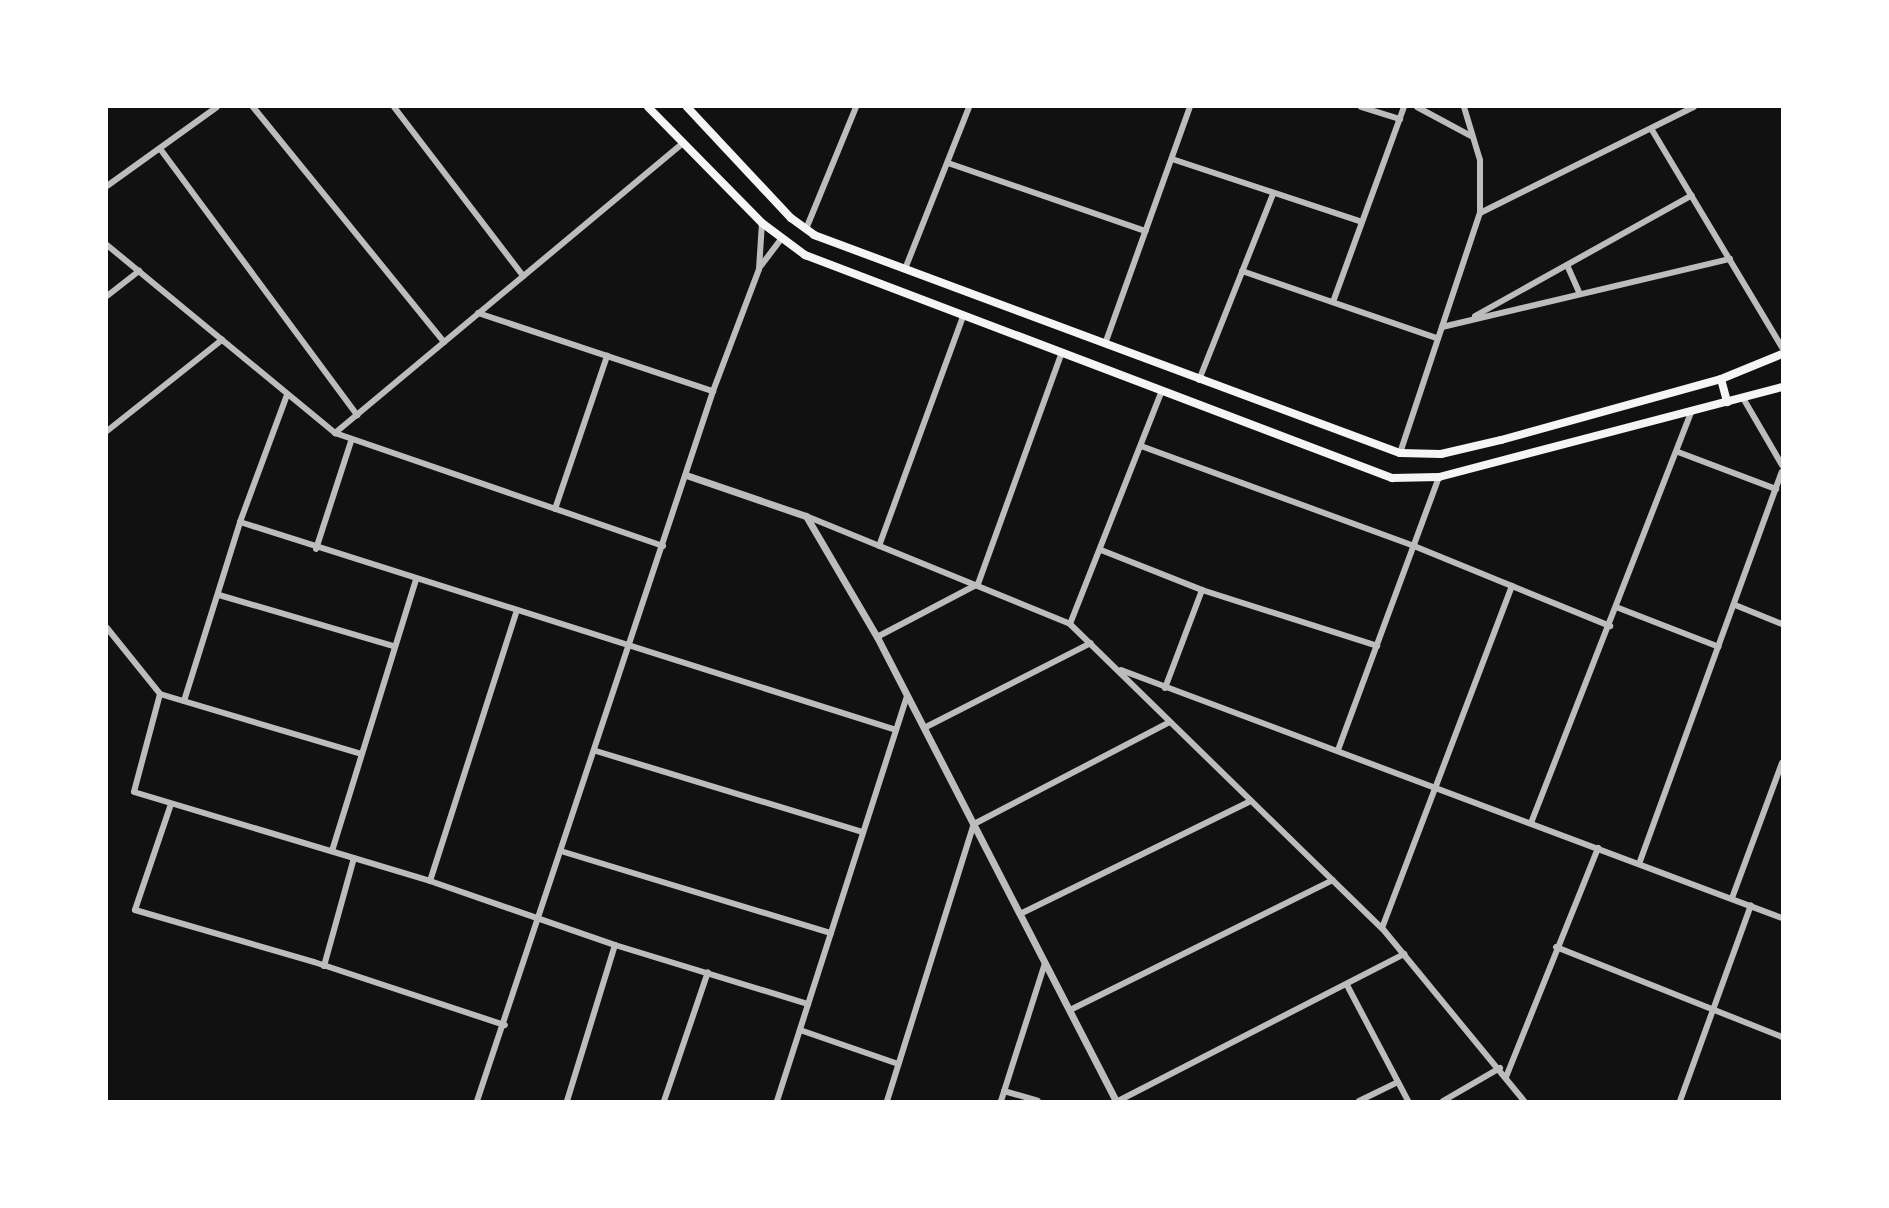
<!DOCTYPE html>
<html>
<head>
<meta charset="utf-8">
<style>
	body { margin:0 }
	#map { position:relative; width:1889px; height:1208px; overflow:hidden; background:#111; font-family:"Work Sans",sans-serif }
	div>[style] { position:absolute }
	.minor>* { height:6px; margin:-3px; padding:0 3px; transform-origin:3px; border-radius:3px; background:#bcbcbc }
	.tertiary>* { height:7px; margin:-3.5px; padding:0 3.5px; transform-origin:3.5px; border-radius:3.5px; background:#bcbcbc }
	.secondary>* { height:8px; margin:-4px; padding:0 4px; transform-origin:4px; border-radius:4px; background:#f5f5f5 }
	span { translate:-50% -50%; white-space:nowrap; text-align:center; line-height:1.15; -webkit-text-stroke:5px #fff; paint-order:stroke }
	.frame { position:absolute; inset:0; border:108px solid #fff; pointer-events:none }
</style>
</head>
<body>
<div id="map">
	<div class="minor">
		<div style="left:253px;top:107px;width:303px;rotate:50.9deg"></div>
		<div style="left:394px;top:107px;width:213px;rotate:52.6deg"></div>
		<div style="left:1361px;top:107px;width:41px;rotate:17.1deg"></div>
		<div style="left:1417px;top:107px;width:61px;rotate:28.2deg"></div>
		<div style="left:1652px;top:130px;width:253px;rotate:59.1deg"></div>
		<div style="left:161px;top:150px;width:330px;rotate:53.5deg"></div>
		<div style="left:1172px;top:159px;width:200px;rotate:18.3deg"></div>
		<div style="left:948px;top:163px;width:209px;rotate:19deg"></div>
		<div style="left:107px;top:186px;width:135px;rotate:-35.7deg"></div>
		<div style="left:1480px;top:213px;width:239px;rotate:-26.4deg"></div>
		<div style="left:806px;top:229px;width:132px;rotate:-67.7deg"></div>
		<div style="left:107px;top:245px;width:296px;rotate:39.5deg"></div>
		<div style="left:335px;top:433px;width:347px;rotate:19deg"></div>
		<div style="left:1567px;top:265px;width:30px;rotate:66deg"></div>
		<div style="left:760px;top:267px;width:34px;rotate:-53deg"></div>
		<div style="left:905px;top:269px;width:174px;rotate:-68.4deg"></div>
		<div style="left:1242px;top:271px;width:206px;rotate:19deg"></div>
		<div style="left:107px;top:296px;width:41px;rotate:-38deg"></div>
		<div style="left:1333px;top:302px;width:208px;rotate:-70deg"></div>
		<div style="left:478px;top:313px;width:248px;rotate:18.4deg"></div>
		<div style="left:1475px;top:316px;width:248px;rotate:-29.1deg"></div>
		<div style="left:1442px;top:327px;width:296px;rotate:-13.3deg"></div>
		<div style="left:1105px;top:344px;width:252px;rotate:-70.3deg"></div>
		<div style="left:1199px;top:380px;width:200px;rotate:-68.3deg"></div>
		<div style="left:1743px;top:398px;width:78px;rotate:59.8deg"></div>
		<div style="left:107px;top:431px;width:147px;rotate:-38.4deg"></div>
		<div style="left:335px;top:433px;width:452px;rotate:-39.8deg"></div>
		<div style="left:1141px;top:446px;width:291px;rotate:20.1deg"></div>
		<div style="left:1414px;top:546px;width:212px;rotate:22.2deg"></div>
		<div style="left:1678px;top:452px;width:105px;rotate:20.7deg"></div>
		<div style="left:1400px;top:453px;width:253px;rotate:-71.6deg"></div>
		<div style="left:1480px;top:213px;width:53px;rotate:-90deg"></div>
		<div style="left:1480px;top:160px;width:55px;rotate:-106.8deg"></div>
		<div style="left:555px;top:509px;width:162px;rotate:-71.2deg"></div>
		<div style="left:806px;top:516px;width:285px;rotate:22.2deg"></div>
		<div style="left:1070px;top:624px;width:436px;rotate:44.3deg"></div>
		<div style="left:1382px;top:928px;width:224px;rotate:50.6deg"></div>
		<div style="left:240px;top:522px;width:688px;rotate:17.59deg"></div>
		<div style="left:879px;top:546px;width:245px;rotate:-69.9deg"></div>
		<div style="left:316px;top:549px;width:114px;rotate:-72deg"></div>
		<div style="left:1101px;top:550px;width:109px;rotate:21.6deg"></div>
		<div style="left:1202px;top:590px;width:184px;rotate:17.7deg"></div>
		<div style="left:219px;top:595px;width:181px;rotate:16.3deg"></div>
		<div style="left:1735px;top:605px;width:51px;rotate:22deg"></div>
		<div style="left:1616px;top:607px;width:110px;rotate:21.2deg"></div>
		<div style="left:1070px;top:624px;width:251px;rotate:-68.5deg"></div>
		<div style="left:107px;top:628px;width:85px;rotate:51.2deg"></div>
		<div style="left:877px;top:637px;width:114px;rotate:-27.7deg"></div>
		<div style="left:978px;top:584px;width:247px;rotate:-70.1deg"></div>
		<div style="left:1121px;top:670px;width:706px;rotate:20.57deg"></div>
		<div style="left:1165px;top:688px;width:105px;rotate:-69.3deg"></div>
		<div style="left:160px;top:694px;width:101px;rotate:104.9deg"></div>
		<div style="left:134px;top:792px;width:309px;rotate:16.7deg"></div>
		<div style="left:430px;top:881px;width:196px;rotate:19.1deg"></div>
		<div style="left:615px;top:945px;width:202px;rotate:17deg"></div>
		<div style="left:160px;top:694px;width:210px;rotate:16.6deg"></div>
		<div style="left:184px;top:701px;width:188px;rotate:-72.6deg"></div>
		<div style="left:240px;top:522px;width:135px;rotate:-69.7deg"></div>
		<div style="left:924px;top:728px;width:187px;rotate:-27deg"></div>
		<div style="left:1338px;top:750px;width:291px;rotate:-69.7deg"></div>
		<div style="left:596px;top:751px;width:279px;rotate:16.9deg"></div>
		<div style="left:171px;top:804px;width:112px;rotate:108.8deg"></div>
		<div style="left:135px;top:910px;width:186px;rotate:16.2deg"></div>
		<div style="left:314px;top:962px;width:201px;rotate:18.3deg"></div>
		<div style="left:1531px;top:823px;width:442px;rotate:-68.7deg"></div>
		<div style="left:332px;top:851px;width:285px;rotate:-72.8deg"></div>
		<div style="left:564px;top:852px;width:279px;rotate:16.9deg"></div>
		<div style="left:1639px;top:864px;width:417px;rotate:-70deg"></div>
		<div style="left:430px;top:881px;width:281px;rotate:-72.2deg"></div>
		<div style="left:1732px;top:898px;width:144px;rotate:-69.7deg"></div>
		<div style="left:1020px;top:914px;width:257px;rotate:-26.1deg"></div>
		<div style="left:1382px;top:928px;width:366px;rotate:-69.2deg"></div>
		<div style="left:1556px;top:947px;width:243px;rotate:21.7deg"></div>
		<div style="left:324px;top:966px;width:112px;rotate:-74.5deg"></div>
		<div style="left:1348px;top:987px;width:129px;rotate:62.2deg"></div>
		<div style="left:1070px;top:1010px;width:293px;rotate:-26.3deg"></div>
		<div style="left:800px;top:1030px;width:104px;rotate:19.1deg"></div>
		<div style="left:1506px;top:1077px;width:247px;rotate:-68.1deg"></div>
		<div style="left:1004px;top:1091px;width:35px;rotate:16deg"></div>
		<div style="left:477px;top:1101px;width:748px;rotate:-71.61deg"></div>
		<div style="left:713px;top:391px;width:130px;rotate:-69.3deg"></div>
		<div style="left:759px;top:269px;width:46px;rotate:-86.3deg"></div>
		<div style="left:567px;top:1101px;width:163px;rotate:-72.9deg"></div>
		<div style="left:664px;top:1101px;width:136px;rotate:-71.2deg"></div>
		<div style="left:777px;top:1101px;width:426px;rotate:-72.2deg"></div>
		<div style="left:887px;top:1101px;width:290px;rotate:-72.6deg"></div>
		<div style="left:974px;top:824px;width:221px;rotate:-27.5deg"></div>
		<div style="left:1001px;top:1101px;width:145px;rotate:-72.3deg"></div>
		<div style="left:1118px;top:1101px;width:322px;rotate:-27.2deg"></div>
		<div style="left:1359px;top:1101px;width:43px;rotate:-26deg"></div>
		<div style="left:1443px;top:1101px;width:66px;rotate:-30.1deg"></div>
		<div style="left:1680px;top:1101px;width:208px;rotate:-70.1deg"></div>
	</div>
	<div class="tertiary">
		<div style="left:686px;top:475px;width:127px;rotate:18.9deg"></div>
		<div style="left:806px;top:516px;width:140px;rotate:59.6deg"></div>
		<div style="left:877px;top:637px;width:522px;rotate:62.75deg"></div>
	</div>
	<div class="secondary">
		<div style="left:648px;top:107px;width:163px;rotate:45.5deg"></div>
		<div style="left:762px;top:223px;width:54px;rotate:36.7deg"></div>
		<div style="left:805px;top:255px;width:628px;rotate:20.8deg"></div>
		<div style="left:1392px;top:478px;width:47px;rotate:-1.2deg"></div>
		<div style="left:1439px;top:477px;width:355px;rotate:-14.7deg"></div>
		<div style="left:687px;top:107px;width:152px;rotate:46.9deg"></div>
		<div style="left:791px;top:218px;width:29px;rotate:36deg"></div>
		<div style="left:814px;top:235px;width:625px;rotate:20.41deg"></div>
		<div style="left:1400px;top:453px;width:41px;rotate:1.4deg"></div>
		<div style="left:1441px;top:454px;width:62px;rotate:-13.1deg"></div>
		<div style="left:1501px;top:440px;width:228px;rotate:-15.5deg"></div>
		<div style="left:1721px;top:379px;width:66px;rotate:-22.3deg"></div>
		<div style="left:1721px;top:379px;width:24px;rotate:75deg"></div>
	</div>
	<div class="frame"></div>
</div>
</body>
</html>
